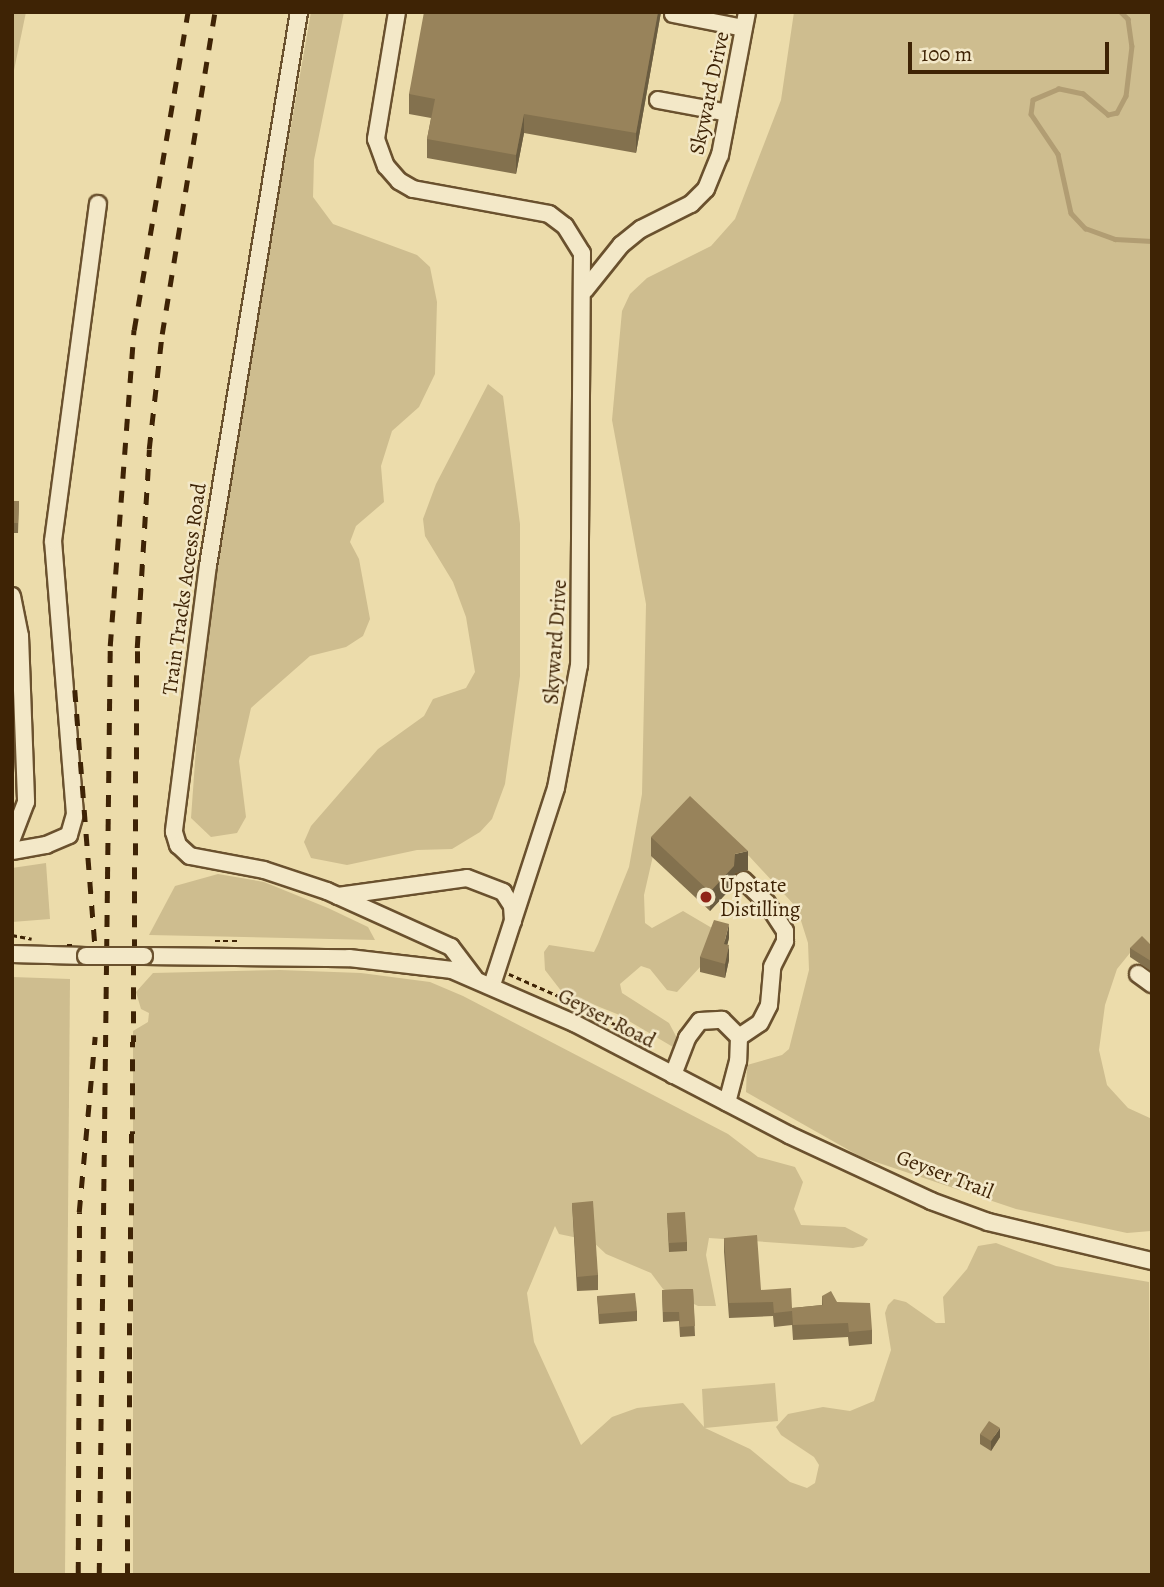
<!DOCTYPE html>
<html>
<head>
<meta charset="utf-8">
<style>
	body { margin:0 }
	#map { position:relative; width:1164px; height:1587px; overflow:hidden; background:#ecdcab; font-family:Alegreya,serif }
	div>[style] { position:absolute }
	.green>* { inset:0; background:#cebd8f }
	.stream>* { height:4.5px; margin:-2.25px; padding:0 2.25px; transform-origin:2.25px; border-radius:2.25px; background:#b19d73 }
	.path>* { height:2.5px; margin-top:-1.25px; transform-origin:0; background:repeating-linear-gradient(90deg,#3e2305 0 5px,transparent 0 8.5px) }
	.roads { filter:drop-shadow(2px 0 #6a512e) drop-shadow(-2px 0 #6a512e) drop-shadow(0 2px #6a512e) drop-shadow(0 -2px #6a512e) }
	.minor>* { height:16px; margin:-8px; padding:0 8px; transform-origin:8px; border-radius:8px; background:#f3e8c8 }
	.rail>* { height:4.5px; margin-top:-2.25px; transform-origin:0; background:repeating-linear-gradient(90deg,#3e2305 0 12px,transparent 0 24px) }
	.path-bridge>* { height:2.5px; margin-top:-1.25px; transform-origin:0; background:repeating-linear-gradient(90deg,#3e2305 0 5px,transparent 0 8.5px) }
	.bridges { filter:drop-shadow(2px 0 #6a512e) drop-shadow(-2px 0 #6a512e) drop-shadow(0 2px #6a512e) drop-shadow(0 -2px #6a512e) }
	.minor-bridge>* { height:16px; margin:-8px; padding:0 8px; transform-origin:8px; border-radius:8px; background:#f3e8c8 }
	.wall>* { inset:0; background:#83714e }
	.shaded-wall>* { inset:0; background:#6a5c40 }
	.building>* { inset:0; background:#98835b }
	.dots>* { width:19px; height:19px; translate:-50% -50%; box-sizing:border-box; border:4px solid #f3e8c8; border-radius:50% }
	span { translate:-50% -50%; white-space:nowrap; text-align:center; line-height:1.15; -webkit-text-stroke:5px #f3e8c8; paint-order:stroke }
	.street-label { font-size:21px; color:#3e2305 }
	.poi-label { font-size:21px; color:#3e2305 }
	.left { translate:0 -50%; text-align:left }
	.frame { position:absolute; inset:0; border:14px solid #3e2305; pointer-events:none }
	.scale { position:absolute; left:908px; top:42px; width:201px; height:32px; box-sizing:border-box; border:4px solid #3e2305; border-top:0; padding-left:9px; font-size:21px; line-height:24px; white-space:nowrap; color:#3e2305; -webkit-text-stroke:5px #f3e8c8; paint-order:stroke }
</style>
</head>
<body>
<div id="map">
	<div class="green">
		<div style="clip-path:polygon(12px 12px,26px 12px,12px 80px)"></div>
		<div style="clip-path:polygon(311px 12px,344px 12px,314px 160px,313px 197px,333px 224px,417px 255px,430px 267px,437px 302px,435px 374px,419px 407px,392px 431px,381px 466px,384px 502px,356px 526px,350px 542px,359px 559px,370px 619px,363px 636px,346px 647px,310px 656px,251px 708px,239px 761px,246px 817px,237px 833px,211px 837px,191px 818px,201px 678px,232px 461px)"></div>
		<div style="clip-path:polygon(794px 12px,1152px 12px,1152px 943px,1134px 948px,1117px 969px,1105px 1005px,1099px 1050px,1107px 1085px,1128px 1108px,1152px 1119px,1151px 1231px,1127px 1233px,1016px 1209px,861px 1157px,746px 1092px,747px 1065px,782px 1055px,789px 1049px,809px 970px,808px 943px,797px 908px,749px 856px,700px 824px,658px 834px,644px 895px,645px 923px,652px 928px,683px 911px,717px 931px,701px 966px,677px 992px,667px 990px,650px 969px,641px 966px,620px 984px,622px 993px,669px 1023px,677px 1038px,673px 1047px,617px 1014px,562px 992px,545px 970px,544px 952px,549px 945px,594px 952px,598px 944px,629px 867px,642px 794px,646px 604px,612px 420px,622px 311px,630px 294px,647px 278px,711px 246px,735px 219px,781px 100px)"></div>
		<div style="clip-path:polygon(488px 384px,503px 396px,520px 524px,520px 676px,505px 784px,492px 819px,480px 832px,452px 849px,417px 850px,347px 865px,311px 858px,304px 842px,311px 826px,378px 749px,424px 716px,433px 699px,466px 688px,475px 672px,466px 617px,453px 582px,425px 536px,423px 519px,436px 484px)"></div>
		<div style="clip-path:polygon(46px 863px,50px 919px,12px 922px,12px 868px)"></div>
		<div style="clip-path:polygon(218px 874px,264px 882px,328px 908px,368px 927px,375px 940px,149px 935px,175px 886px)"></div>
		<div style="clip-path:polygon(280px 970px,361px 973px,430px 982px,463px 996px,728px 1134px,758px 1157px,795px 1167px,803px 1182px,794px 1209px,801px 1225px,845px 1227px,868px 1239px,863px 1246px,853px 1248px,709px 1238px,706px 1255px,716px 1306px,698px 1306px,663px 1289px,651px 1273px,606px 1254px,592px 1241px,559px 1234px,555px 1226px,527px 1293px,534px 1342px,581px 1445px,612px 1417px,637px 1408px,683px 1403px,704px 1427px,702px 1389px,775px 1383px,778px 1421px,705px 1428px,750px 1449px,790px 1482px,807px 1488px,815px 1483px,819px 1465px,814px 1457px,781px 1435px,776px 1427px,788px 1414px,823px 1407px,850px 1411px,874px 1401px,891px 1350px,885px 1313px,888px 1305px,894px 1299px,906px 1302px,936px 1323px,945px 1323px,943px 1297px,967px 1269px,978px 1246px,996px 1243px,1056px 1266px,1149px 1282px,1152px 1575px,133px 1575px,133px 1031px,148px 1022px,149px 1013px,141px 1009px,136px 992px,153px 973px)"></div>
		<div style="clip-path:polygon(12px 977px,70px 979px,65px 1575px,12px 1575px)"></div>
	</div>
	<div class="stream">
		<div style="left:1121px;top:12px;width:10px;rotate:45deg"></div>
		<div style="left:1128px;top:19px;width:27px;rotate:82deg"></div>
		<div style="left:1132px;top:46px;width:50px;rotate:96.8deg"></div>
		<div style="left:1126px;top:96px;width:19px;rotate:118deg"></div>
		<div style="left:1117px;top:113px;width:9px;rotate:167deg"></div>
		<div style="left:1108px;top:115px;width:33px;rotate:-140deg"></div>
		<div style="left:1083px;top:94px;width:25px;rotate:-168deg"></div>
		<div style="left:1059px;top:89px;width:28px;rotate:157deg"></div>
		<div style="left:1033px;top:100px;width:14px;rotate:98deg"></div>
		<div style="left:1031px;top:114px;width:48px;rotate:56deg"></div>
		<div style="left:1058px;top:154px;width:60px;rotate:77.6deg"></div>
		<div style="left:1071px;top:213px;width:21px;rotate:47deg"></div>
		<div style="left:1085px;top:228px;width:32px;rotate:20deg"></div>
		<div style="left:1115px;top:239px;width:37px;rotate:3deg"></div>
	</div>
	<div class="path">
		<div style="left:12px;top:935px;width:20px;rotate:11deg"></div>
		<div style="left:215px;top:941px;width:24px"></div>
		<div style="left:509px;top:974px;width:89px;rotate:24deg"></div>
		<div style="left:590px;top:1010px;width:68px;rotate:30deg"></div>
	</div>
	<div class="roads">
		<div class="minor">
			<div style="left:299px;top:12px;width:560px;rotate:99.34deg"></div>
			<div style="left:208px;top:565px;width:269px;rotate:97.3deg"></div>
			<div style="left:174px;top:832px;width:14px;rotate:73deg"></div>
			<div style="left:178px;top:845px;width:16px;rotate:43deg"></div>
			<div style="left:190px;top:856px;width:75px;rotate:10.7deg"></div>
			<div style="left:264px;top:870px;width:66px;rotate:18.4deg"></div>
			<div style="left:327px;top:891px;width:136px;rotate:24.3deg"></div>
			<div style="left:451px;top:947px;width:39px;rotate:53deg"></div>
			<div style="left:397px;top:12px;width:129px;rotate:99.4deg"></div>
			<div style="left:376px;top:139px;width:29px;rotate:70deg"></div>
			<div style="left:386px;top:166px;width:20px;rotate:49deg"></div>
			<div style="left:399px;top:181px;width:16px;rotate:30deg"></div>
			<div style="left:413px;top:189px;width:138px;rotate:10.4deg"></div>
			<div style="left:549px;top:214px;width:20px;rotate:37deg"></div>
			<div style="left:565px;top:226px;width:32px;rotate:58deg"></div>
			<div style="left:582px;top:253px;width:412px;rotate:90.4deg"></div>
			<div style="left:579px;top:665px;width:125px;rotate:100.6deg"></div>
			<div style="left:556px;top:788px;width:207px;rotate:108deg"></div>
			<div style="left:673px;top:14px;width:72px;rotate:11.2deg"></div>
			<div style="left:658px;top:100px;width:71px;rotate:10.5deg"></div>
			<div style="left:585px;top:290px;width:58px;rotate:-51.3deg"></div>
			<div style="left:621px;top:245px;width:26px;rotate:-39deg"></div>
			<div style="left:641px;top:229px;width:56px;rotate:-26.6deg"></div>
			<div style="left:691px;top:204px;width:21px;rotate:-45deg"></div>
			<div style="left:706px;top:189px;width:37px;rotate:-68deg"></div>
			<div style="left:720px;top:155px;width:146px;rotate:-79.3deg"></div>
			<div style="left:12px;top:596px;width:41px;rotate:78.7deg"></div>
			<div style="left:20px;top:636px;width:166px;rotate:87.9deg"></div>
			<div style="left:26px;top:802px;width:40px;rotate:111deg"></div>
			<div style="left:12px;top:851px;width:35px;rotate:-10deg"></div>
			<div style="left:46px;top:845px;width:25px;rotate:-23deg"></div>
			<div style="left:69px;top:835px;width:22px;rotate:-74deg"></div>
			<div style="left:75px;top:814px;width:274px;rotate:-94.6deg"></div>
			<div style="left:53px;top:541px;width:340px;rotate:-82.4deg"></div>
			<div style="left:338px;top:896px;width:130px;rotate:-7.9deg"></div>
			<div style="left:467px;top:878px;width:39px;rotate:21deg"></div>
			<div style="left:503px;top:892px;width:17px;rotate:57deg"></div>
			<div style="left:512px;top:906px;width:15px;rotate:86deg"></div>
			<div style="left:12px;top:954px;width:74px;rotate:1.5deg"></div>
			<div style="left:144px;top:956px;width:205px;rotate:0.6deg"></div>
			<div style="left:349px;top:958px;width:104px;rotate:6.6deg"></div>
			<div style="left:452px;top:970px;width:133px;rotate:23.5deg"></div>
			<div style="left:574px;top:1023px;width:242px;rotate:27.5deg"></div>
			<div style="left:789px;top:1135px;width:157px;rotate:24.9deg"></div>
			<div style="left:931px;top:1201px;width:61px;rotate:20.2deg"></div>
			<div style="left:988px;top:1222px;width:169px;rotate:13.4deg"></div>
			<div style="left:1138px;top:974px;width:17px;rotate:36deg"></div>
			<div style="left:739px;top:1037px;width:25px;rotate:-34deg"></div>
			<div style="left:760px;top:1023px;width:20px;rotate:-63deg"></div>
			<div style="left:769px;top:1005px;width:38px;rotate:-85deg"></div>
			<div style="left:772px;top:967px;width:29px;rotate:-63deg"></div>
			<div style="left:785px;top:941px;width:10px;rotate:-90deg"></div>
			<div style="left:785px;top:931px;width:33px;rotate:-123deg"></div>
			<div style="left:767px;top:903px;width:33px;rotate:-136deg"></div>
			<div style="left:673px;top:1075px;width:40px;rotate:-69deg"></div>
			<div style="left:687px;top:1038px;width:21px;rotate:-53deg"></div>
			<div style="left:700px;top:1021px;width:22px;rotate:-3deg"></div>
			<div style="left:722px;top:1020px;width:24px;rotate:45deg"></div>
			<div style="left:739px;top:1037px;width:24px;rotate:92deg"></div>
			<div style="left:738px;top:1061px;width:43px;rotate:104.7deg"></div>
		</div>
	</div>
	<div class="rail">
		<div style="left:75px;top:690px;width:266px;rotate:85.5deg"></div>
		<div style="left:78px;top:1574px;width:362px;rotate:-89.8deg"></div>
		<div style="left:79px;top:1212px;width:176px;rotate:-84.8deg"></div>
		<div style="left:99px;top:1575px;width:929px;rotate:-89.32deg"></div>
		<div style="left:110px;top:646px;width:317px;rotate:-85.7deg"></div>
		<div style="left:134px;top:330px;width:323px;rotate:-80.4deg"></div>
		<div style="left:127px;top:1575px;width:927px;rotate:-89.38deg"></div>
		<div style="left:137px;top:648px;width:199px;rotate:-86.5deg"></div>
		<div style="left:149px;top:449px;width:116px;rotate:-83.6deg"></div>
		<div style="left:162px;top:334px;width:326px;rotate:-80.7deg"></div>
	</div>
	<div class="path-bridge">
		<div style="left:67px;top:945px;width:8px"></div>
	</div>
	<div class="bridges">
		<div class="minor-bridge">
			<div style="left:86px;top:956px;width:58px"></div>
		</div>
	</div>
	<div class="wall">
		<div style="clip-path:polygon(661px 12px,636px 153px,524px 133px,516px 174px,427px 158px,427px 139px,431px 118px,409px 114px,409px 94px)"></div>
		<div style="clip-path:polygon(12px 501px,19px 501px,18px 533px,12px 533px)"></div>
		<div style="clip-path:polygon(651px 837px,748px 870px,735px 873px,734px 885px,710px 911px,651px 856px)"></div>
		<div style="clip-path:polygon(729px 938px,727px 945px,729px 960px,725px 978px,700px 972px,700px 957px)"></div>
		<div style="clip-path:polygon(1152px 946px,1151px 971px,1130px 957px,1130px 948px)"></div>
		<div style="clip-path:polygon(572px 1203px,598px 1275px,598px 1290px,577px 1291px)"></div>
		<div style="clip-path:polygon(667px 1213px,687px 1242px,687px 1251px,669px 1252px)"></div>
		<div style="clip-path:polygon(724px 1238px,761px 1290px,792px 1308px,822px 1305px,822px 1296px,837px 1302px,872px 1330px,872px 1344px,849px 1346px,848px 1337px,793px 1340px,792px 1325px,774px 1327px,773px 1316px,729px 1318px,724px 1252px)"></div>
		<div style="clip-path:polygon(693px 1289px,695px 1336px,680px 1337px,679px 1321px,663px 1322px,662px 1290px)"></div>
		<div style="clip-path:polygon(597px 1296px,637px 1311px,637px 1321px,599px 1324px)"></div>
		<div style="clip-path:polygon(980px 1434px,1000px 1437px,991px 1451px,980px 1444px)"></div>
	</div>
	<div class="shaded-wall">
		<div style="clip-path:polygon(658px 12px,661px 12px,636px 153px,636px 133px)"></div>
		<div style="clip-path:polygon(524px 114px,524px 133px,516px 174px,516px 155px)"></div>
		<div style="clip-path:polygon(748px 851px,748px 870px,735px 873px,734px 885px,710px 911px,710px 892px,735px 854px)"></div>
		<div style="clip-path:polygon(729px 924px,729px 938px,724px 959px,724px 944px)"></div>
		<div style="clip-path:polygon(729px 945px,729px 960px,725px 978px,725px 964px)"></div>
		<div style="clip-path:polygon(1000px 1428px,1000px 1437px,991px 1451px,991px 1441px)"></div>
	</div>
	<div class="building">
		<div style="clip-path:polygon(424px 12px,658px 12px,636px 133px,524px 114px,516px 155px,427px 139px,435px 99px,409px 94px)"></div>
		<div style="clip-path:polygon(12px 501px,19px 501px,18px 523px,12px 523px)"></div>
		<div style="clip-path:polygon(690px 796px,748px 851px,735px 854px,734px 866px,710px 892px,651px 837px)"></div>
		<div style="clip-path:polygon(714px 920px,729px 924px,724px 944px,729px 945px,725px 964px,700px 957px)"></div>
		<div style="clip-path:polygon(1142px 936px,1152px 946px,1151px 961px,1130px 948px)"></div>
		<div style="clip-path:polygon(593px 1201px,598px 1275px,577px 1277px,572px 1203px)"></div>
		<div style="clip-path:polygon(685px 1212px,687px 1242px,669px 1243px,667px 1213px)"></div>
		<div style="clip-path:polygon(757px 1235px,761px 1290px,791px 1288px,792px 1308px,823px 1305px,822px 1296px,831px 1291px,837px 1302px,870px 1303px,872px 1330px,849px 1332px,848px 1323px,793px 1325px,792px 1311px,774px 1313px,773px 1302px,729px 1303px,724px 1238px)"></div>
		<div style="clip-path:polygon(693px 1289px,695px 1326px,680px 1327px,679px 1312px,663px 1312px,662px 1290px)"></div>
		<div style="clip-path:polygon(635px 1293px,637px 1311px,599px 1314px,597px 1296px)"></div>
		<div style="clip-path:polygon(989px 1421px,1000px 1428px,991px 1441px,980px 1434px)"></div>
	</div>
	<div class="dots">
		<div style="left:706px;top:897px;background:#8f2418"></div>
	</div>
	<div class="street-label">
		<span style="left:709px;top:93px;rotate:-78deg">Skyward Drive</span>
		<span style="left:184px;top:589px;rotate:-82deg">Train Tracks Access Road</span>
		<span style="left:555px;top:642px;rotate:-86deg">Skyward Drive</span>
		<span style="left:607px;top:1018px;rotate:27deg">Geyser Road</span>
		<span style="left:945px;top:1174px;rotate:21deg">Geyser Trail</span>
	</div>
	<div class="poi-label">
		<span class="left" style="left:720px;top:897px">Upstate<br>Distilling</span>
	</div>
	<div class="frame"></div>
	<div class="scale">100 m</div>
</div>
</body>
</html>
